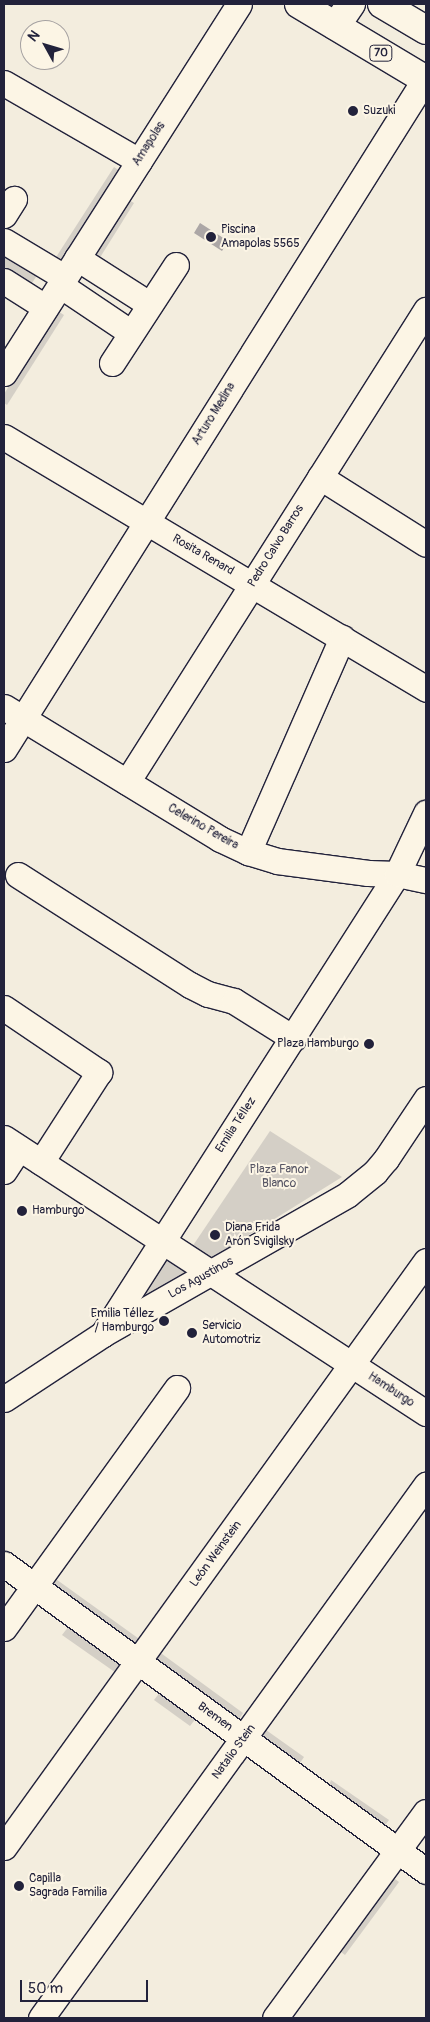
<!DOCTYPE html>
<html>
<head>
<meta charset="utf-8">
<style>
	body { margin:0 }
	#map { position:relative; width:430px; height:2022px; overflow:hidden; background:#f3edde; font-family:Pangolin,sans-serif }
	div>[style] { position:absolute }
	.green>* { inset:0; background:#d4cfc6 }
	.water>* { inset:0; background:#aca7a6 }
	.roads { filter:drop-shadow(1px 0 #22223b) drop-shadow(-1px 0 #22223b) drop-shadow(0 1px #22223b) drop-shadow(0 -1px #22223b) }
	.minor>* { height:25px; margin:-12.5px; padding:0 12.5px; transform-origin:12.5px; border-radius:12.5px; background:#fcf5e5 }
	.major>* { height:28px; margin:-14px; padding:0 14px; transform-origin:14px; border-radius:14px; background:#fcf5e5 }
	.dots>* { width:14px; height:14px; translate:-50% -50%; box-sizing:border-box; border:2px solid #fcf5e5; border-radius:50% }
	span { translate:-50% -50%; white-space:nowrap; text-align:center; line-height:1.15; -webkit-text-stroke:4px #fcf5e5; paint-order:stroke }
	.shield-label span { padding:1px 4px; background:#fcf5e5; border:1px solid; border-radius:4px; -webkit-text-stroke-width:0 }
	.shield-label { font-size:11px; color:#22223b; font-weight:700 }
	.poi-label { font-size:12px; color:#22223b }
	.left { translate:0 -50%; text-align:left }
	.right { translate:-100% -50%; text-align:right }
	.street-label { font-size:12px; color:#22223b }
	.park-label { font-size:12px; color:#575665 }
	.frame { position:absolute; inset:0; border:5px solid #22223b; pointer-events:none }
	.north { position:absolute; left:20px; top:20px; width:50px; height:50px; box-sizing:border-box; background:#fcf5e5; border:1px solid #a5a1a1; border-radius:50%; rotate:309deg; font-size:14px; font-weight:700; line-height:20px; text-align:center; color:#22223b }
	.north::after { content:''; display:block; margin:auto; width:18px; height:22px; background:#22223b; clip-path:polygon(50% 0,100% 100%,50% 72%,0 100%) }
	.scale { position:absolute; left:20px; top:1980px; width:128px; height:22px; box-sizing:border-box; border:2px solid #22223b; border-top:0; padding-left:6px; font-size:15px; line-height:18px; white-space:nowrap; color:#22223b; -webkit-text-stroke:4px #fcf5e5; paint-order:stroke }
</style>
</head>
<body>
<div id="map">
	<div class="green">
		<div style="clip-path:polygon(114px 167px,120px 171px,59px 271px,51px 265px)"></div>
		<div style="clip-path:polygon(127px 199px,134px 203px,96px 264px,88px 259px)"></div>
		<div style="clip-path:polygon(4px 246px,41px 269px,27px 291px,4px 277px)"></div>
		<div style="clip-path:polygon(56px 310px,64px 315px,7px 405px,4px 403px,4px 394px)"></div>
		<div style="clip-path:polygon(270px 1131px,342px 1177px,210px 1259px,192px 1247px)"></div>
		<div style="clip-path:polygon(168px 1258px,189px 1271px,137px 1306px)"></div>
		<div style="clip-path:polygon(53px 1577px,142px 1641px,136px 1645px,49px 1583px)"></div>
		<div style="clip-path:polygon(69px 1626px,121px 1664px,119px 1675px,62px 1635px)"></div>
		<div style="clip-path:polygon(158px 1651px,243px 1713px,237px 1722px,152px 1659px)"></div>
		<div style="clip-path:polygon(161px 1691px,197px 1717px,190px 1726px,154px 1700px)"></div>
		<div style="clip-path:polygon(259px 1725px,304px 1757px,298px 1766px,257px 1734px)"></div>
		<div style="clip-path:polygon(331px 1780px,389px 1820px,383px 1828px,328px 1788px)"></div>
		<div style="clip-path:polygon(391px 1876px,399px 1882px,345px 1955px,337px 1949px)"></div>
	</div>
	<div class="water">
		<div style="clip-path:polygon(200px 223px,228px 241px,222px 251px,194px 233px)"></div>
	</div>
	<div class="roads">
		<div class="minor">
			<div style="left:4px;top:83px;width:156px;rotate:30deg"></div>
			<div style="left:4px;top:215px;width:19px;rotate:-58deg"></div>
			<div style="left:4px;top:241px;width:70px;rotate:31deg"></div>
			<div style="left:77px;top:258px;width:85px;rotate:32.6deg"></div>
			<div style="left:4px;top:281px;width:49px;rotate:32.4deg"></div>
			<div style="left:60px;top:285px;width:84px;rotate:33.9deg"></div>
			<div style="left:112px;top:363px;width:117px;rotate:-56.9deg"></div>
			<div style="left:4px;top:373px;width:437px;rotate:-57.5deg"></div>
			<div style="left:4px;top:437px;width:492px;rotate:30.8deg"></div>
			<div style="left:320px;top:477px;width:125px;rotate:32.3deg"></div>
			<div style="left:4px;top:707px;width:253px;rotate:31.4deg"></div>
			<div style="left:220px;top:839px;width:31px;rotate:25deg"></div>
			<div style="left:248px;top:852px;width:30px;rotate:17deg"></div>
			<div style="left:277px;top:861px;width:92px;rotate:7.5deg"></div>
			<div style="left:368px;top:873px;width:29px;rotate:2deg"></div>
			<div style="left:397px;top:874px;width:30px;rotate:12deg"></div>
			<div style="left:4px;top:749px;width:791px;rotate:-57.86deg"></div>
			<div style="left:127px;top:782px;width:559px;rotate:-57.65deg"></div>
			<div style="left:248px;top:852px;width:234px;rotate:-66.3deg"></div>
			<div style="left:18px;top:875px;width:204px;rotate:32.6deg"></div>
			<div style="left:190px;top:985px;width:20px;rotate:27deg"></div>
			<div style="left:208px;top:994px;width:27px;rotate:15deg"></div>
			<div style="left:234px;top:1001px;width:70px;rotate:32.1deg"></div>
			<div style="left:4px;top:1008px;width:115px;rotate:34deg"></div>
			<div style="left:99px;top:1072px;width:107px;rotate:122.8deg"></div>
			<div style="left:4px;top:1138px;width:504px;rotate:33.09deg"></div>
			<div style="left:4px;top:1171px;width:27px;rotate:-57deg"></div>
			<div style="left:103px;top:1334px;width:546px;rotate:-57.42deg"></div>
			<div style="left:397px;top:874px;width:68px;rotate:-64.6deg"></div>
			<div style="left:4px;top:1399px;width:118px;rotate:-33.3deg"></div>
			<div style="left:103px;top:1334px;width:282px;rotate:-29.7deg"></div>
			<div style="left:348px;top:1194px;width:35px;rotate:-39deg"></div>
			<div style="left:375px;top:1172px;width:17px;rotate:-50deg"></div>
			<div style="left:386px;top:1159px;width:72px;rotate:-56.3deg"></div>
			<div style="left:4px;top:1564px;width:522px;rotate:36.04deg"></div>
			<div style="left:4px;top:1628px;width:296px;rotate:-54.2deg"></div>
			<div style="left:4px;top:1847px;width:722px;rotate:-54.24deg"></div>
			<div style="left:41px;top:2018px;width:658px;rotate:-54.16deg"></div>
			<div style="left:275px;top:2018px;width:255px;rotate:-53.8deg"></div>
		</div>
		<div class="major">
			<div style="left:299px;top:4px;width:148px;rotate:30.9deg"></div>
			<div style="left:382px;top:4px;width:51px;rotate:30.6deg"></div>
			<div style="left:336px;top:26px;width:27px;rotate:-56deg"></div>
		</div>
	</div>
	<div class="dots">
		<div style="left:353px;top:111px;background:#22223b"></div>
		<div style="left:211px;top:237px;background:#22223b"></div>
		<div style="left:369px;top:1044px;background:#22223b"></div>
		<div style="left:22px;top:1211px;background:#22223b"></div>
		<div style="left:215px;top:1235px;background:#22223b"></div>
		<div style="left:164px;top:1321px;background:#22223b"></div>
		<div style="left:192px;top:1333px;background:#22223b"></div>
		<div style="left:19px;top:1886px;background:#22223b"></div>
	</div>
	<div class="shield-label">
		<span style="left:381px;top:53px">70</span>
	</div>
	<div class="poi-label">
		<span class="left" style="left:363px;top:111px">Suzuki</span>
		<span class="left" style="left:221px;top:237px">Piscina<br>Amapolas 5565</span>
		<span class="right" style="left:359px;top:1044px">Plaza Hamburgo</span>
		<span class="left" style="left:32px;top:1211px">Hamburgo</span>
		<span class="left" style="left:225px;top:1235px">Diana Frida<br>Arón Svigilsky</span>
		<span class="right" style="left:154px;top:1321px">Emilia Téllez<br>/ Hamburgo</span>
		<span class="left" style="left:202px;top:1333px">Servicio<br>Automotriz</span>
		<span class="left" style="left:29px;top:1886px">Capilla<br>Sagrada Familia</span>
	</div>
	<div class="street-label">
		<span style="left:149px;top:144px;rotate:-57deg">Amapolas</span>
		<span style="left:214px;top:414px;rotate:-58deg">Arturo Medina</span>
		<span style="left:276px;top:546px;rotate:-58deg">Pedro Calvo Barros</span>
		<span style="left:203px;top:555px;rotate:30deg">Rosita Renard</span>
		<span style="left:203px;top:827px;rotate:30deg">Celerino Pereira</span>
		<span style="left:236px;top:1125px;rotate:-57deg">Emilia Téllez</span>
		<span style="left:201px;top:1278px;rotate:-29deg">Los Agustinos</span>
		<span style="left:391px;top:1390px;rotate:33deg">Hamburgo</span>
		<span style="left:216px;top:1554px;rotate:-54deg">León Weinstein</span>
		<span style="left:215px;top:1717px;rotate:36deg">Bremen</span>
		<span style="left:234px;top:1752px;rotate:-54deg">Natalio Stein</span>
	</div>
	<div class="park-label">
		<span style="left:279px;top:1177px">Plaza Fanor<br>Blanco</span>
	</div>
	<div class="frame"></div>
	<div class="north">N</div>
	<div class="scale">50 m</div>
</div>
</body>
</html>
